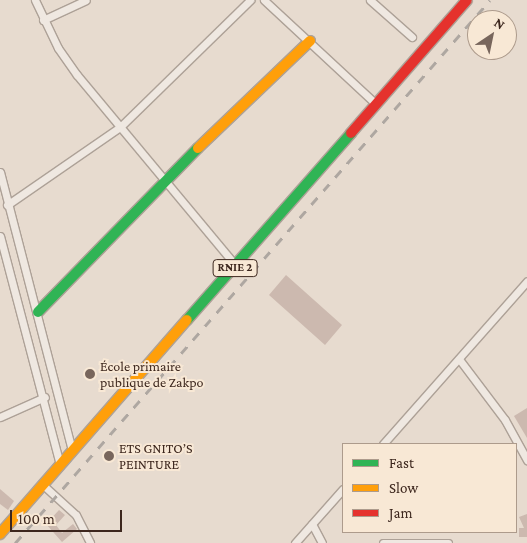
<!DOCTYPE html>
<html>
<head>
<meta charset="utf-8">
<style>
	body { margin:0 }
	#map { position:relative; width:527px; height:543px; overflow:hidden; background:#e7dbcf; font-family:"Crimson Pro",serif }
	div>[style] { position:absolute }
	.building>* { inset:0; background:#ccb9af }
	.roads { filter:drop-shadow(1px 0 #ada197) drop-shadow(-1px 0 #ada197) drop-shadow(0 1px #ada197) drop-shadow(0 -1px #ada197) }
	.street>* { height:7px; margin:-3.5px; padding:0 3.5px; transform-origin:3.5px; border-radius:3.5px; background:#efe8e1 }
	.fast>* { height:10px; margin:-5px; padding:0 5px; transform-origin:5px; border-radius:5px; background:#30b455 }
	.slow>* { height:10px; margin:-5px; padding:0 5px; transform-origin:5px; border-radius:5px; background:#ff9f0a }
	.jam>* { height:10px; margin:-5px; padding:0 5px; transform-origin:5px; border-radius:5px; background:#e5322d }
	.rail>* { height:2.5px; margin-top:-1.25px; transform-origin:0; background:repeating-linear-gradient(90deg,#aea7a1 0 9px,transparent 0 18px) }
	.dots>* { width:14px; height:14px; translate:-50% -50%; box-sizing:border-box; border:2px solid #f8e8d5; border-radius:50% }
	span { translate:-50% -50%; white-space:nowrap; text-align:center; line-height:1.15; -webkit-text-stroke:4px #f8e8d5; paint-order:stroke }
	.shield-label span { padding:1px 4px; background:#f8e8d5; border:1px solid; border-radius:4px; -webkit-text-stroke-width:0 }
	.shield-label { font-size:12px; color:#3d271e; font-weight:700 }
	.poi-label { font-size:14px; color:#3d271e }
	.left { translate:0 -50%; text-align:left }
	.legend { position:absolute; left:342px; top:443px; width:175px; height:90px; box-sizing:border-box; background:#f8e8d5; border:1px solid #ad9b8c; margin:0; padding:6px 9px; list-style:none; font-size:15px; color:#3d271e }
	.legend li { display:flex; align-items:center; gap:10px; height:25px }
	.legend b { width:25px; border:1px solid #ad9b8c }
	.north { position:absolute; left:467px; top:10px; width:50px; height:50px; box-sizing:border-box; background:#f8e8d5; border:1px solid #ad9b8c; border-radius:50%; rotate:34deg; font-size:14px; font-weight:700; line-height:20px; text-align:center; color:#3d271e }
	.north::after { content:''; display:block; margin:auto; width:18px; height:22px; background:#78665c; clip-path:polygon(50% 0,100% 100%,50% 72%,0 100%) }
	.scale { position:absolute; left:10px; top:510px; width:112px; height:22px; box-sizing:border-box; border:2px solid #3d271e; border-top:0; padding-left:6px; font-size:15px; line-height:18px; white-space:nowrap; color:#3d271e; -webkit-text-stroke:4px #f8e8d5; paint-order:stroke }
</style>
</head>
<body>
<div id="map">
	<div class="building">
		<div style="clip-path:polygon(286px 275px,342px 325px,325px 345px,269px 295px)"></div>
		<div style="clip-path:polygon(527px 408px,527px 438px,514px 416px)"></div>
		<div style="clip-path:polygon(0 489px,14px 501px,8px 510px,0 504px)"></div>
		<div style="clip-path:polygon(59px 510px,65px 515px,56px 525px,62px 533px,73px 524px,77px 529px,62px 542px,46px 524px)"></div>
		<div style="clip-path:polygon(527px 514px,527px 537px,519px 537px,519px 528px,524px 528px,519px 517px)"></div>
	</div>
	<div class="roads">
		<div class="street">
			<div style="left:35px;top:0;width:53px;rotate:64.4deg"></div>
			<div style="left:58px;top:48px;width:33px;rotate:55deg"></div>
			<div style="left:77px;top:75px;width:249px;rotate:50.2deg"></div>
			<div style="left:264px;top:0;width:153px;rotate:42.9deg"></div>
			<div style="left:370px;top:0;width:56px;rotate:41.4deg"></div>
			<div style="left:43px;top:20px;width:47px;rotate:-24.9deg"></div>
			<div style="left:0;top:172px;width:287px;rotate:75.5deg"></div>
			<div style="left:7px;top:205px;width:137px;rotate:-34.6deg"></div>
			<div style="left:120px;top:127px;width:182px;rotate:-44.3deg"></div>
			<div style="left:0;top:236px;width:237px;rotate:75.3deg"></div>
			<div style="left:459px;top:359px;width:76px;rotate:53deg"></div>
			<div style="left:505px;top:420px;width:46px;rotate:61.2deg"></div>
			<div style="left:0;top:417px;width:49px;rotate:-24deg"></div>
			<div style="left:383px;top:444px;width:217px;rotate:-48.5deg"></div>
			<div style="left:42px;top:484px;width:46px;rotate:42.4deg"></div>
			<div style="left:76px;top:515px;width:31px;rotate:63deg"></div>
			<div style="left:312px;top:524px;width:21px;rotate:62deg"></div>
			<div style="left:295px;top:543px;width:72px;rotate:-48.4deg"></div>
			<div style="left:383px;top:543px;width:65px"></div>
		</div>
		<div class="fast">
			<div style="left:38px;top:312px;width:229px;rotate:-45.7deg"></div>
			<div style="left:187px;top:320px;width:249px;rotate:-48.7deg"></div>
		</div>
		<div class="slow">
			<div style="left:198px;top:148px;width:155px;rotate:-43.7deg"></div>
			<div style="left:0;top:534px;width:284px;rotate:-48.9deg"></div>
		</div>
		<div class="jam">
			<div style="left:351px;top:133px;width:176px;rotate:-48.9deg"></div>
		</div>
	</div>
	<div class="rail">
		<div style="left:15px;top:543px;width:721px;rotate:-48.82deg"></div>
	</div>
	<div class="dots">
		<div style="left:90px;top:374px;background:#78665c"></div>
		<div style="left:109px;top:456px;background:#78665c"></div>
	</div>
	<div class="shield-label">
		<span style="left:235px;top:268px">RNIE 2</span>
	</div>
	<div class="poi-label">
		<span class="left" style="left:100px;top:374px">École primaire<br>publique de Zakpo</span>
		<span class="left" style="left:119px;top:456px">ETS GNITO’S<br>PEINTURE</span>
	</div>
	<ul class="legend">
	<li><b style="height:6px;background:#30b455"></b>Fast</li>
	<li><b style="height:6px;background:#ff9f0a"></b>Slow</li>
	<li><b style="height:6px;background:#e5322d"></b>Jam</li>
	</ul>
	<div class="north">N</div>
	<div class="scale">100 m</div>
</div>
</body>
</html>
